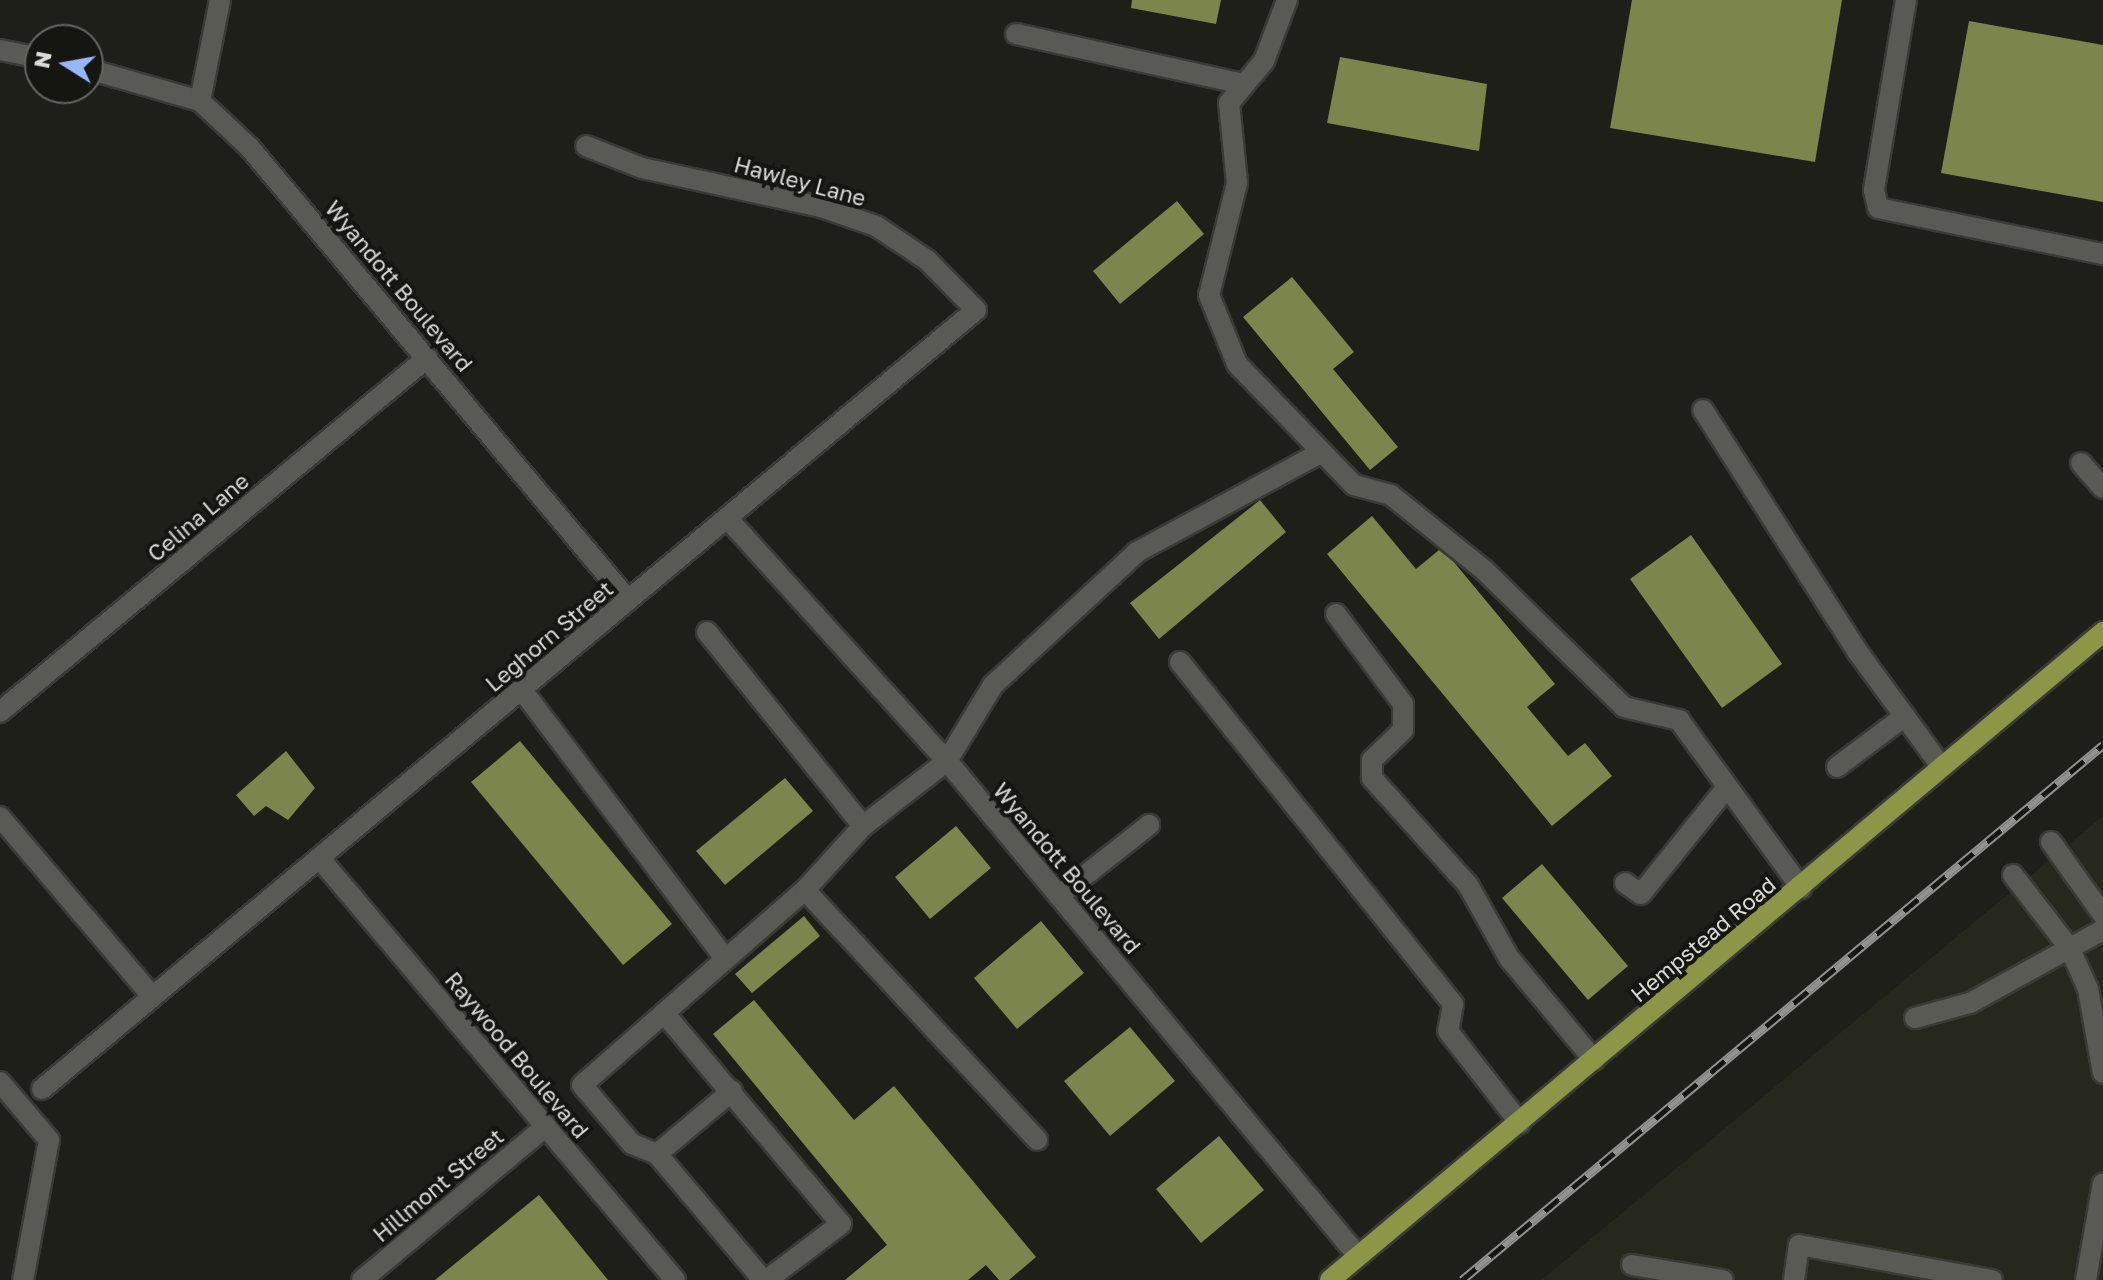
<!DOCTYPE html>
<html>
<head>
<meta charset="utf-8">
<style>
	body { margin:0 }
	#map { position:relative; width:2103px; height:1280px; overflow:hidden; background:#1e1f19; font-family:"Golos Text",sans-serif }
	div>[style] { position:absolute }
	.built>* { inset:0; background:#26281d }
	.building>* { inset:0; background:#7c854c }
	.roads { filter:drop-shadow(2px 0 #3a3b37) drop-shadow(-2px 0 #3a3b37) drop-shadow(0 2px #3a3b37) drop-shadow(0 -2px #3a3b37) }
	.minor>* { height:20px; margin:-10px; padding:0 10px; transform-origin:10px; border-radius:10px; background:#585a53 }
	.major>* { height:20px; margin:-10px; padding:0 10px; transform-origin:10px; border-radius:10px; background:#8c9646 }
	.rail>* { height:9px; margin-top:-4.5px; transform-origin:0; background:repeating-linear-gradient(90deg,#151610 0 18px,#92938e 0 36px); box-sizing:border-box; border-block:2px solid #92938e }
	span { translate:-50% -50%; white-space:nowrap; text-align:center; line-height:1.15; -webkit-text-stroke:8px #151610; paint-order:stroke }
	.street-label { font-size:22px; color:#dadbd7 }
	.north { position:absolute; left:24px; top:24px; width:80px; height:80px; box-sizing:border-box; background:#151610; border:2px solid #646560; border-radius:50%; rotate:281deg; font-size:22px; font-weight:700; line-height:32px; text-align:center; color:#dadbd7 }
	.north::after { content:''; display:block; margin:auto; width:28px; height:36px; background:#97b6fd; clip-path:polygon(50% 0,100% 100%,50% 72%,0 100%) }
</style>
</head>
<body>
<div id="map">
	<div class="built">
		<div style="clip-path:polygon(2103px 816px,2103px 1280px,1541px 1280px)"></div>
	</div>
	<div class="building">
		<div style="clip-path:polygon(1132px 0,1221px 0,1216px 24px,1131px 8px)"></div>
		<div style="clip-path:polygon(1632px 0,1842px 0,1815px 162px,1610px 128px)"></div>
		<div style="clip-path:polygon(1969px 21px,2103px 45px,2103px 202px,1941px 173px)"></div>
		<div style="clip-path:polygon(1340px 57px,1487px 84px,1479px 151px,1327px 123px)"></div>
		<div style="clip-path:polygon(1177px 201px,1204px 234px,1120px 304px,1093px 271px)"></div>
		<div style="clip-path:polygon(1292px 277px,1354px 352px,1333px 369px,1398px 447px,1370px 470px,1243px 317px)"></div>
		<div style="clip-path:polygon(1260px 500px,1286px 532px,1159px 639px,1130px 603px)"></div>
		<div style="clip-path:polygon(1372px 516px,1416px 569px,1439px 550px,1453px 561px,1555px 684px,1527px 707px,1568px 756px,1585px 743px,1612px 776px,1552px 826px,1327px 554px)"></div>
		<div style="clip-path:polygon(1691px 535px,1782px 664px,1722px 708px,1630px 579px)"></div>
		<div style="clip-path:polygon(520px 741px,672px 924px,623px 965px,471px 782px)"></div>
		<div style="clip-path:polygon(286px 751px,315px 788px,288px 820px,266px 806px,254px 816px,236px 795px)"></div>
		<div style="clip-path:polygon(785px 778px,813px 811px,725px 885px,696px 851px)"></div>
		<div style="clip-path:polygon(956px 826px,991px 868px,930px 919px,895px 877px)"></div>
		<div style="clip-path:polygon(1542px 864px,1628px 966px,1588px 1000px,1502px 898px)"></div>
		<div style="clip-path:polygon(804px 916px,820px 936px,752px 993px,735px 974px)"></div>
		<div style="clip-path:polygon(1041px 921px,1084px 973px,1017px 1029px,974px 978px)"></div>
		<div style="clip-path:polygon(754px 1000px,854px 1120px,894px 1086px,1036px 1257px,1009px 1280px,999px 1280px,986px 1265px,968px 1280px,845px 1280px,887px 1245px,713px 1034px)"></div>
		<div style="clip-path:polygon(1130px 1027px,1175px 1081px,1110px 1136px,1064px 1081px)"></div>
		<div style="clip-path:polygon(1219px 1136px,1264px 1190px,1201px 1243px,1156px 1189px)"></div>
		<div style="clip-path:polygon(539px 1195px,608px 1280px,435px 1280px)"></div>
	</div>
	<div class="roads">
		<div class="minor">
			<div style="left:1287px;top:0;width:65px;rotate:110.7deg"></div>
			<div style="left:1264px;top:61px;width:55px;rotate:129.8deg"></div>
			<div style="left:1229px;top:103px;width:80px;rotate:84.3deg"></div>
			<div style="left:1237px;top:183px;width:115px;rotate:104deg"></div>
			<div style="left:1209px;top:295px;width:74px;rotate:67.9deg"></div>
			<div style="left:1237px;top:364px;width:168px;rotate:46deg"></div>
			<div style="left:1354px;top:485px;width:38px;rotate:15deg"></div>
			<div style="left:1391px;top:495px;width:119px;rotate:38.9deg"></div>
			<div style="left:1484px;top:570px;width:196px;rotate:44.4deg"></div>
			<div style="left:1624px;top:707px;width:57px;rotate:13.3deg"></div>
			<div style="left:1679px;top:720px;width:208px;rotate:54deg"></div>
			<div style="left:1906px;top:0;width:193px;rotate:99.6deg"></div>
			<div style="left:1874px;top:190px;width:18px;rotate:77deg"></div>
			<div style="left:1878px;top:208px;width:230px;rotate:11.6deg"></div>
			<div style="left:1016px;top:34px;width:232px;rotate:12.4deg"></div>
			<div style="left:0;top:50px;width:41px;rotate:11.3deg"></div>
			<div style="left:88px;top:69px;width:116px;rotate:15.9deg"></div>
			<div style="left:200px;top:101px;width:69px;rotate:43.2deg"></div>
			<div style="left:250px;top:148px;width:589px;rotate:50.09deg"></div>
			<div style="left:200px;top:101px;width:103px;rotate:-78.8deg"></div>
			<div style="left:1703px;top:410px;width:286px;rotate:57.4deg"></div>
			<div style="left:1857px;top:651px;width:141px;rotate:53.9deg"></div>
			<div style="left:2081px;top:463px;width:33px;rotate:49deg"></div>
			<div style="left:728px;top:519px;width:326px;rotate:47.9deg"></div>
			<div style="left:947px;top:761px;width:643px;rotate:50.3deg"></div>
			<div style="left:1336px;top:614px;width:112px;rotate:53.3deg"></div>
			<div style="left:1403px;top:704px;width:26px;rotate:90deg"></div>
			<div style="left:1403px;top:730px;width:43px;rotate:135.9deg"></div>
			<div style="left:1372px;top:760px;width:18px;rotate:90deg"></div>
			<div style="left:1372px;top:778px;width:144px;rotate:48.1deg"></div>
			<div style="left:1468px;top:885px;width:84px;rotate:60.7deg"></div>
			<div style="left:1509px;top:958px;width:133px;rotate:50.2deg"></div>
			<div style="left:707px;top:632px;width:249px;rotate:51.2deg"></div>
			<div style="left:1180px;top:662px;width:438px;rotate:51.4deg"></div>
			<div style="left:1453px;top:1004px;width:27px;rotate:100deg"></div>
			<div style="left:1448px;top:1031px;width:117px;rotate:52deg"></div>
			<div style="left:522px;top:690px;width:336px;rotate:52.9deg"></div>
			<div style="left:0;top:712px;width:555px;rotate:-39.66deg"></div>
			<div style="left:1837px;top:767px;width:85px;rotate:-36.9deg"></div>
			<div style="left:0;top:817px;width:233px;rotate:49.7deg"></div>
			<div style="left:2051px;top:842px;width:90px;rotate:54.5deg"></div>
			<div style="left:321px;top:860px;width:549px;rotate:49.87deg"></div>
			<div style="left:2013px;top:875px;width:93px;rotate:52.4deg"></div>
			<div style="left:2070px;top:949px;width:44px;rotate:65.8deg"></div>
			<div style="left:2088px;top:989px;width:85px;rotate:79.9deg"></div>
			<div style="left:1625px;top:883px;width:19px;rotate:35deg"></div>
			<div style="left:1641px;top:894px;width:137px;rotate:-51.2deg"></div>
			<div style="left:805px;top:890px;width:341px;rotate:47.1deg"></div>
			<div style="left:1059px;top:896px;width:115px;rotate:-38.3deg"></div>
			<div style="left:664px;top:1013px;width:275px;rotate:50deg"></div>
			<div style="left:841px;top:1224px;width:93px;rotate:142.9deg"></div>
			<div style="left:1915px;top:1018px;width:57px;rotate:-15.3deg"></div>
			<div style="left:1970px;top:1003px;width:152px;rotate:-28.8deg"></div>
			<div style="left:0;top:1082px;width:76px;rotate:49.8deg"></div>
			<div style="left:49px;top:1140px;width:142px;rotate:100.5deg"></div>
			<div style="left:42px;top:1089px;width:1216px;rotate:-39.83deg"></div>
			<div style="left:976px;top:310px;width:70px;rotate:-134.4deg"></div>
			<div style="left:927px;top:260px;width:61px;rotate:-146.3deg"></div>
			<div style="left:876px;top:226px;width:58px;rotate:-160.9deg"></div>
			<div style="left:821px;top:207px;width:183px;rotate:-167.7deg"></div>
			<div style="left:642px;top:168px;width:60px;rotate:-158.6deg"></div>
			<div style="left:657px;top:1154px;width:98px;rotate:-40deg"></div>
			<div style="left:1632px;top:1265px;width:92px;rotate:9.4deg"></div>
			<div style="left:362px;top:1280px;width:240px;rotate:-39.9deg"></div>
			<div style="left:763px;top:1280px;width:165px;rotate:-130.1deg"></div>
			<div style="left:657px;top:1154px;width:27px;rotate:-158deg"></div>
			<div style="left:632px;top:1144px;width:77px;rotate:-130.3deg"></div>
			<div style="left:582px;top:1085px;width:296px;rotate:-41.2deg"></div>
			<div style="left:805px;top:890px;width:86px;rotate:-47.8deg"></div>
			<div style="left:863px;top:826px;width:106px;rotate:-37.7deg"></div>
			<div style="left:947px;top:761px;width:89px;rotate:-58.8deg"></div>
			<div style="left:993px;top:685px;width:196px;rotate:-42.7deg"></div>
			<div style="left:1137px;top:552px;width:210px;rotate:-28.4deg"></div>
			<div style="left:1794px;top:1280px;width:35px;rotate:-82deg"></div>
			<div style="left:1799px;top:1245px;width:196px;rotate:10.3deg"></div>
			<div style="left:2086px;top:1280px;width:98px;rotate:-80.1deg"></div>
		</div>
		<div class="major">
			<div style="left:1330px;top:1280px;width:1009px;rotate:-39.97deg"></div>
		</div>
	</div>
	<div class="rail">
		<div style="left:1462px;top:1280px;width:835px;rotate:-39.85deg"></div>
	</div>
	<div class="street-label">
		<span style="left:800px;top:181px;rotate:15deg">Hawley Lane</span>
		<span style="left:399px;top:286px;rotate:50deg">Wyandott Boulevard</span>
		<span style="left:198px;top:517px;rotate:-40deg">Celina Lane</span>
		<span style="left:549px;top:636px;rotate:-40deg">Leghorn Street</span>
		<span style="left:1067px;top:868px;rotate:50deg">Wyandott Boulevard</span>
		<span style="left:1703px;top:939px;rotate:-40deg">Hempstead Road</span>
		<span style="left:517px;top:1055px;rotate:50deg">Raywood Boulevard</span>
		<span style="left:438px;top:1185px;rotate:-40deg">Hillmont Street</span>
	</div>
	<div class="north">N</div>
</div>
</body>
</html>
